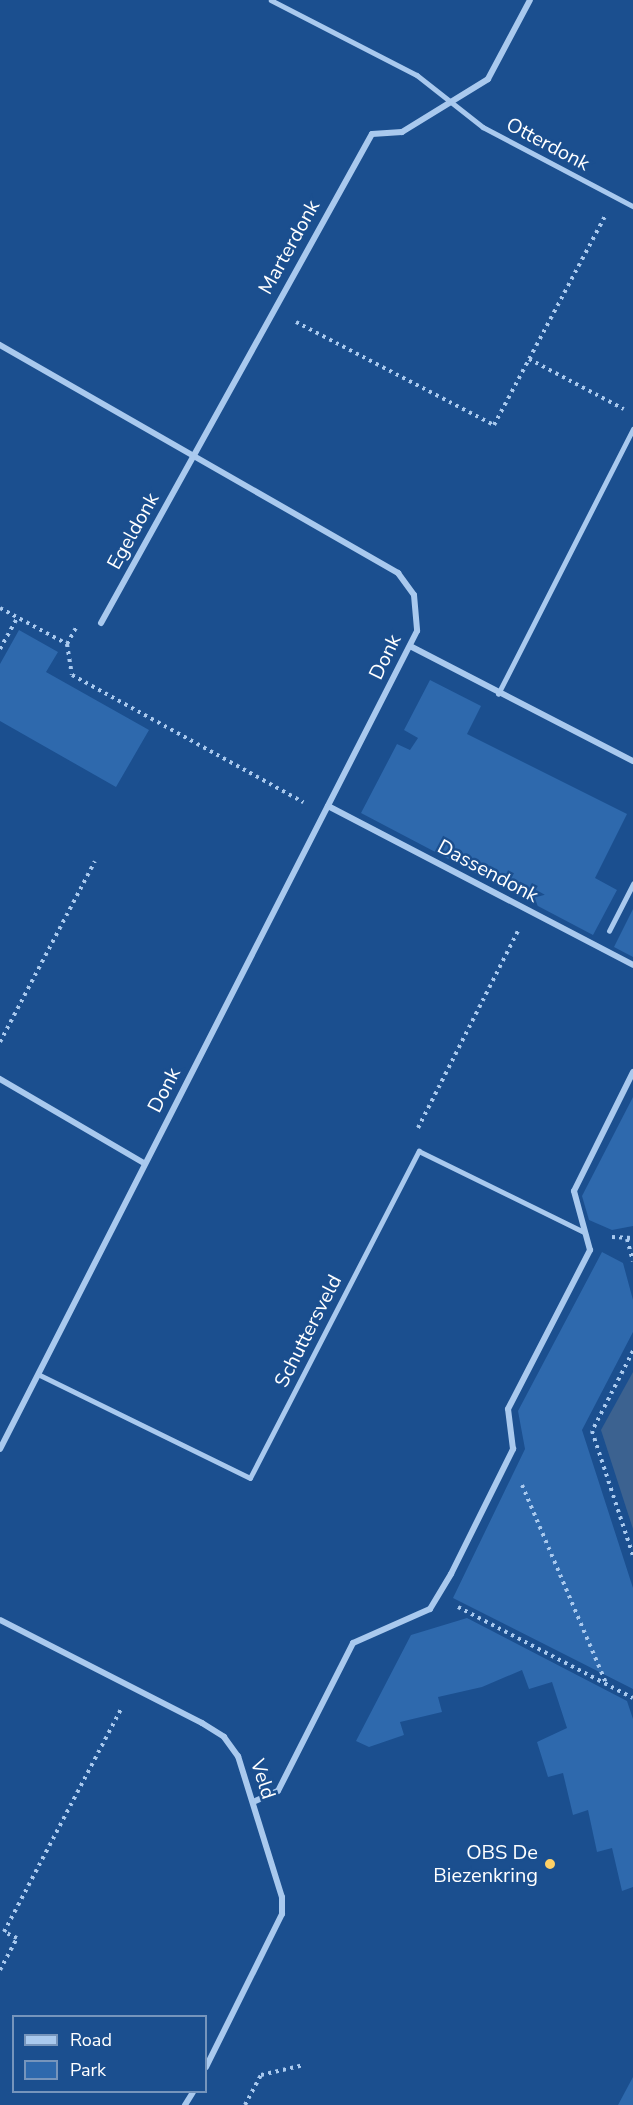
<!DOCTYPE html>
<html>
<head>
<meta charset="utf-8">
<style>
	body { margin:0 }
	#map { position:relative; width:633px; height:2105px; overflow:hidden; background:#1b4f8f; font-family:"Nunito Sans",sans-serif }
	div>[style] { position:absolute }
	.green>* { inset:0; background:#2e69ad }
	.water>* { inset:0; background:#3c6290 }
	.path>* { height:4px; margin-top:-2px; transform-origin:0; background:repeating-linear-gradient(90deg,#a9c9ee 0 3px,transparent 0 7.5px) }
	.service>* { height:4.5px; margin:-2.25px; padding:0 2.25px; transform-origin:2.25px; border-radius:2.25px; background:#a9c9ee }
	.minor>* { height:6px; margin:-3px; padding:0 3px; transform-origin:3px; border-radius:3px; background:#a9c9ee }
	.dots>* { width:16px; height:16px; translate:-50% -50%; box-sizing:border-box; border:3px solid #1b4f8f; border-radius:50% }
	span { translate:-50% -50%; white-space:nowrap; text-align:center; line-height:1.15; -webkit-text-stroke:5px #1b4f8f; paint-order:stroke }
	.street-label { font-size:20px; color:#fff }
	.poi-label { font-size:20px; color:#fff }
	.right { translate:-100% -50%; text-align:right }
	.legend { position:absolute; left:12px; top:2015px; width:195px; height:78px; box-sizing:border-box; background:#1b4f8f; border:2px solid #7695bc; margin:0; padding:8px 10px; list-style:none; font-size:18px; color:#fff }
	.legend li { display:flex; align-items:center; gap:12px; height:30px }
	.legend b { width:30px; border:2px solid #7695bc }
</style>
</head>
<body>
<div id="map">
	<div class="green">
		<div style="clip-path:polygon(19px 630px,58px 652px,46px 672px,149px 730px,116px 787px,0 721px,0 664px)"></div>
		<div style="clip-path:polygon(430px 680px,481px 706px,467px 734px,627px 814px,595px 878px,617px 890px,593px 935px,361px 813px,397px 744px,410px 750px,418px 738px,404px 730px)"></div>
		<div style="clip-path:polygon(633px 909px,633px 957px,614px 947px)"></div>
		<div style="clip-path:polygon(633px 1097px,633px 1226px,612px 1230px,589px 1220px,582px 1196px)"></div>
		<div style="clip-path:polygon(602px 1252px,623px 1263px,633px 1300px,633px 1332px,582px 1430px,633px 1588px,633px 1689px,453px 1598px,525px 1449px,518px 1411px)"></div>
		<div style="clip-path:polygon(467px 1618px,627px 1701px,633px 1719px,633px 1887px,622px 1891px,612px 1848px,597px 1852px,588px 1810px,573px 1815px,563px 1773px,548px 1777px,537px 1742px,567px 1728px,552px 1682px,529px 1689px,522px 1670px,482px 1687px,438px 1697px,442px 1712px,400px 1722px,404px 1735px,369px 1747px,356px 1741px,411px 1635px)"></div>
		<div style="clip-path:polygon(633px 2077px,633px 2105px,618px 2105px)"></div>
	</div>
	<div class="water">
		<div style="clip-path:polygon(633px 1372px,633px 1529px,601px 1430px)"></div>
	</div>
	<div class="path">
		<div style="left:296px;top:322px;width:223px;rotate:27.5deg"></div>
		<div style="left:494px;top:425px;width:237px;rotate:-62deg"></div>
		<div style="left:529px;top:359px;width:107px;rotate:27.8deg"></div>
		<div style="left:0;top:608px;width:76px;rotate:28.2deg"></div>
		<div style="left:67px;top:644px;width:31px;rotate:81deg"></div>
		<div style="left:72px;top:675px;width:264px;rotate:28.8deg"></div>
		<div style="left:67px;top:644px;width:21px;rotate:-61deg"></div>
		<div style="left:0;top:649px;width:35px;rotate:-61deg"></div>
		<div style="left:0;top:1042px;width:204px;rotate:-62.3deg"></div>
		<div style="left:418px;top:1128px;width:221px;rotate:-63.1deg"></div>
		<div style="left:612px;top:1237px;width:21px;rotate:3deg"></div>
		<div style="left:627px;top:1239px;width:23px;rotate:75deg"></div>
		<div style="left:633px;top:1351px;width:90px;rotate:117.1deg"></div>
		<div style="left:592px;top:1431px;width:132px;rotate:71.8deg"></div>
		<div style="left:522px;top:1485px;width:215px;rotate:67deg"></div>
		<div style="left:458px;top:1607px;width:197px;rotate:27.5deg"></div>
		<div style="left:0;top:1970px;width:36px;rotate:-62deg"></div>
		<div style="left:17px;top:1938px;width:14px;rotate:-155deg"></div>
		<div style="left:4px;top:1932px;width:252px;rotate:-62.3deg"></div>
		<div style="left:245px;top:2105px;width:34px;rotate:-62deg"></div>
		<div style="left:261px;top:2075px;width:44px;rotate:-13.1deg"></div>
	</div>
	<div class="service">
		<div style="left:271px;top:0;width:164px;rotate:27.2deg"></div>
		<div style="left:417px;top:75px;width:84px;rotate:38.2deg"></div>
		<div style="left:483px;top:127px;width:170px;rotate:27.8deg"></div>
		<div style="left:498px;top:694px;width:297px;rotate:-63deg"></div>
		<div style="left:609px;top:931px;width:53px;rotate:-62.9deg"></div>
		<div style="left:38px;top:1374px;width:236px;rotate:26.1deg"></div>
		<div style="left:250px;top:1478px;width:368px;rotate:-62.7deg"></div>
		<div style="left:419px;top:1151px;width:184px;rotate:26.1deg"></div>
	</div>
	<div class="minor">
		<div style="left:0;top:345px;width:459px;rotate:29.8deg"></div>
		<div style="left:398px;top:573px;width:27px;rotate:54deg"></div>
		<div style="left:414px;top:595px;width:36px;rotate:85deg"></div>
		<div style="left:417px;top:631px;width:918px;rotate:117.01deg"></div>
		<div style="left:101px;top:623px;width:559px;rotate:-61.01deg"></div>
		<div style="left:372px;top:134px;width:30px;rotate:-4deg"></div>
		<div style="left:402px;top:132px;width:101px;rotate:-31.6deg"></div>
		<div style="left:488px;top:79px;width:89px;rotate:-62deg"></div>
		<div style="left:410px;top:646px;width:251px;rotate:27.3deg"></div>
		<div style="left:328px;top:806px;width:344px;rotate:27.5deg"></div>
		<div style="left:0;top:1079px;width:167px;rotate:30.3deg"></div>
		<div style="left:0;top:1620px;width:227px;rotate:27deg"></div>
		<div style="left:202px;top:1723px;width:26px;rotate:32deg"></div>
		<div style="left:224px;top:1737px;width:24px;rotate:54deg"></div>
		<div style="left:238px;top:1756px;width:148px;rotate:72.7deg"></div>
		<div style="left:282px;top:1897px;width:17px;rotate:90deg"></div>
		<div style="left:282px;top:1914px;width:171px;rotate:116.4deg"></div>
		<div style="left:253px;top:1802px;width:27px;rotate:-24deg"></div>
		<div style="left:278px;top:1791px;width:166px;rotate:-63.1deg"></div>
		<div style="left:353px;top:1643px;width:84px;rotate:-23.8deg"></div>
		<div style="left:430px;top:1609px;width:41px;rotate:-59deg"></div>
		<div style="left:451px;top:1574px;width:140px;rotate:-63.6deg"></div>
		<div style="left:513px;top:1449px;width:40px;rotate:-97.1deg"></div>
		<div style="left:508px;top:1409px;width:179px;rotate:-62.7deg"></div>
		<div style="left:590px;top:1250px;width:61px;rotate:-105.2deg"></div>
		<div style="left:574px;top:1191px;width:133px;rotate:-63.6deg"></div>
		<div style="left:185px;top:2105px;width:15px;rotate:-58deg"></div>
	</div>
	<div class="dots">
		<div style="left:550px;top:1864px;background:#ffd166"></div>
	</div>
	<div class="street-label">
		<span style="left:548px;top:144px;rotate:28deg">Otterdonk</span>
		<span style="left:289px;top:247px;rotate:-61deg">Marterdonk</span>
		<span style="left:133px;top:531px;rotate:-61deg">Egeldonk</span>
		<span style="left:385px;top:657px;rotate:-64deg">Donk</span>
		<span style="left:488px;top:871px;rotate:28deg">Dassendonk</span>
		<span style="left:164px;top:1090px;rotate:-63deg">Donk</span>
		<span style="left:308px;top:1331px;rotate:-63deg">Schuttersveld</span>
		<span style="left:263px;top:1779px;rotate:72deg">Veld</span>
	</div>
	<div class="poi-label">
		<span class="right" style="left:538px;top:1864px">OBS De<br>Biezenkring</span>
	</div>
	<ul class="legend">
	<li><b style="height:8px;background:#a9c9ee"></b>Road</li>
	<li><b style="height:16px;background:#2e69ad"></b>Park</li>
	</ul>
</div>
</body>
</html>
